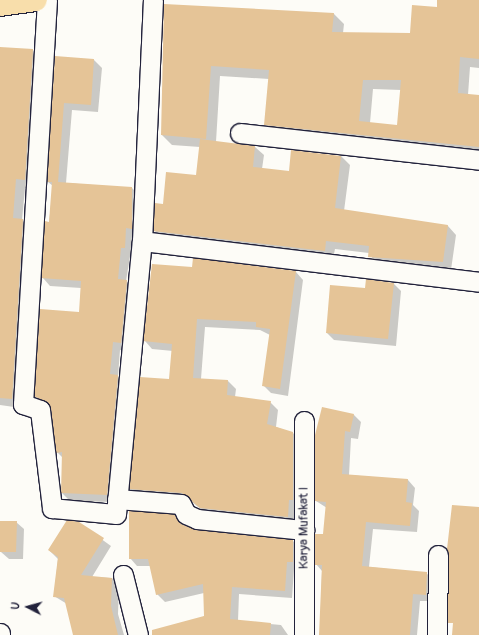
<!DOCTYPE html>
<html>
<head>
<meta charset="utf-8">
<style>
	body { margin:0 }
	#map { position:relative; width:479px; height:635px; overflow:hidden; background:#fdfcf7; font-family:Pangolin,sans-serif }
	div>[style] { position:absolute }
	.shadow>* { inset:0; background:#0003 }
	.building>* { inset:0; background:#e5c497 }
	.roads { filter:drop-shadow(1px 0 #22223b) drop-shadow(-1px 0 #22223b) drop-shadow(0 1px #22223b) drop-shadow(0 -1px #22223b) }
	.street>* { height:19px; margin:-9.5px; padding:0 9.5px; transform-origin:9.5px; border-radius:9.5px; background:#fdfcf7 }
	.primary>* { height:22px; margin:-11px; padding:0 11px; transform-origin:11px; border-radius:11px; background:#f8deab }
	span { translate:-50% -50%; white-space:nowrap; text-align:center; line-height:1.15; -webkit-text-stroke:3px #fdfcf7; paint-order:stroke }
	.street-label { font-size:13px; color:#22223b }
	.north { position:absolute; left:8px; top:587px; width:40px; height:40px; -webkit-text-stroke:3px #fdfcf7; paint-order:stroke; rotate:276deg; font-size:11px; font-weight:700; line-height:16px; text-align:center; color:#22223b }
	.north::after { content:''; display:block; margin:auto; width:14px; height:18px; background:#22223b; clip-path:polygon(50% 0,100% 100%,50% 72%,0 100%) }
</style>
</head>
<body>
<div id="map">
	<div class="shadow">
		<div style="clip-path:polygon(evenodd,438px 0,479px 0,479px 68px,470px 67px,468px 95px,479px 96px,479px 155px,275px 134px,265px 124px,269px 79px,220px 76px,216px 142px,255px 147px,264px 155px,262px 169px,290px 172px,341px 156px,350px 165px,344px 211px,448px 226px,456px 235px,451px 270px,378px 266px,369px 253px,335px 249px,333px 259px,163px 239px,154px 230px,164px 205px,197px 176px,200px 147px,172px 145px,162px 135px,165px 5px,334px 14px,344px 24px,343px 33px,411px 34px,438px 8px,438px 0,373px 89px,401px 90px,398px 126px,370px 123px,373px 89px)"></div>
		<div style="clip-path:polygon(0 48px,33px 50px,41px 59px,34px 188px,25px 188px,22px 220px,31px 229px,21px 408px,0 405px)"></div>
		<div style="clip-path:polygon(56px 57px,94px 60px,102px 68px,98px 112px,72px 110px,66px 183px,132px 188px,140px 196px,126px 281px,135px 289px,129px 350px,120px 350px,118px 376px,126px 384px,114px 502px,70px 501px,62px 493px,63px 458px,57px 452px,50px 407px,35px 396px,80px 314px,81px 288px,50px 286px,43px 278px,53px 186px,48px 182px)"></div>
		<div style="clip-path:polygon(193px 268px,296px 272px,303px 280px,288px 396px,271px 393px,263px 385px,270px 335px,260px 330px,205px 327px,201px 379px,228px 381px,236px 389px,235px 397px,270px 402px,278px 410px,276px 427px,293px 433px,301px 441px,295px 525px,209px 516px,191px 501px,138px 497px,130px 489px,170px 380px,173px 351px,152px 349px,145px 341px)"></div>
		<div style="clip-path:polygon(394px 284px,401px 291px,396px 346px,334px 340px,327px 333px,365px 289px)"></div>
		<div style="clip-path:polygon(323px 409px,354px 415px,361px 422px,358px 439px,351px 438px,349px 475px,408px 480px,415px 488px,413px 505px,419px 511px,417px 532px,373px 529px,369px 567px,426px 573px,434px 580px,433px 601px,420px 601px,417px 635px,320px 635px,322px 571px,316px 564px,324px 536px,327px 508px,316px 501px)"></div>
		<div style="clip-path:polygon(173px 515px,183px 526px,195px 531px,293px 541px,300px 548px,300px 569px,294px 569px,292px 598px,239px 594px,238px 621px,281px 625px,288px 635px,162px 635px,205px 616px,204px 593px,165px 602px,157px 594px,151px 566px,137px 566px,130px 558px)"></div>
		<div style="clip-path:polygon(16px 522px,24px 529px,23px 559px,9px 559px,1px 552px)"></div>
		<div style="clip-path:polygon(79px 523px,111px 546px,92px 577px,112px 578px,119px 586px,118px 614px,124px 635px,74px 635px,67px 604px,54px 596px,58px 559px,49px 550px)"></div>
	</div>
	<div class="building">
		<div style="clip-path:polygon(evenodd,437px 0,479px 0,479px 59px,460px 57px,458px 93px,479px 95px,479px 147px,264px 125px,269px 70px,211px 66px,206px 139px,161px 135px,164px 4px,334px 13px,332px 32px,410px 33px,412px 5px,437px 7px,437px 0,363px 80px,401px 80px,397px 125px,359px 121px,363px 80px)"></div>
		<div style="clip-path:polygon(0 47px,33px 49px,25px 180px,16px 179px,13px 218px,23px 219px,12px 399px,0 398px)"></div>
		<div style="clip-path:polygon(55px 56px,94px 59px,91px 105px,64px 103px,58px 182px,132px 187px,132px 229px,126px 228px,125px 248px,121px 248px,118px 279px,127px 280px,121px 343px,113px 342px,110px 374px,118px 375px,107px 495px,61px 493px,62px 452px,56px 453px,51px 408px,48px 403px,34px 396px,40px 309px,79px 312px,81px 281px,41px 278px,45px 221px,49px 222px,52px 182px,47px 182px)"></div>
		<div style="clip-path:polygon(200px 139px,255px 146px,253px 167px,289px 171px,291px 150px,341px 156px,335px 208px,448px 225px,443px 262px,368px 257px,369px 246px,326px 241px,325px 251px,153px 231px,155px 203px,163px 204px,166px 172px,196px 175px)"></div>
		<div style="clip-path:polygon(193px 258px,296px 271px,280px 389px,262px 386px,270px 329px,256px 327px,256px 322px,197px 319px,193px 378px,228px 380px,227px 395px,271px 401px,267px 424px,293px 432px,293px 500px,289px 500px,288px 517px,200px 508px,182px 493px,129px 489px,140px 377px,169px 379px,172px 344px,143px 341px,152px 264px,192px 267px)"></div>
		<div style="clip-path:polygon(366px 279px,394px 283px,388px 339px,326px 333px,330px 285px,365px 288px)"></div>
		<div style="clip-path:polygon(322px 407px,354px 414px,350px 432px,345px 431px,342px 474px,408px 479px,406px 502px,412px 503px,410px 526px,366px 522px,362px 566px,427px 572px,426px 595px,413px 594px,410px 635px,319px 635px,322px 565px,315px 565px,315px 534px,323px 534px,326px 502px,315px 501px,315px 435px)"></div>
		<div style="clip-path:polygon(452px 505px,479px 507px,479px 635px,452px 635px,453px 623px,448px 623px,447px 549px)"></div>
		<div style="clip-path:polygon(129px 511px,174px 514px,181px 524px,196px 530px,293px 540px,293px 562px,287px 562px,285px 591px,232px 587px,230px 619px,271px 623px,270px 635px,152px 635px,152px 630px,204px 616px,203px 584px,156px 595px,148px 559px,129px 559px)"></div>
		<div style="clip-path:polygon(67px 520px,79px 522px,104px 538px,81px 575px,112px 578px,111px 606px,118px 635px,73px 635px,64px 598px,53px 597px,58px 557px,48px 550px)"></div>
		<div style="clip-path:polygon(0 521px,17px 521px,16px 552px,0 552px)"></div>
	</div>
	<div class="roads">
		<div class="street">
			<div style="left:47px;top:0;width:405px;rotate:93.4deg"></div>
			<div style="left:23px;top:404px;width:18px;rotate:19deg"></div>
			<div style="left:40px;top:410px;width:99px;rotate:83deg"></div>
			<div style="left:52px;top:508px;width:64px;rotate:5.4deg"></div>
			<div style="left:116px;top:514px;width:274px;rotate:-84.6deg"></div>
			<div style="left:142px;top:241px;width:241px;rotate:-87.4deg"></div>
			<div style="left:240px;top:133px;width:241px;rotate:6.4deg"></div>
			<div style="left:142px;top:241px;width:339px;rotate:6.9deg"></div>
			<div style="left:117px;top:499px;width:64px;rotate:4.5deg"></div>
			<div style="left:181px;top:504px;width:11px;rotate:63deg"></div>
			<div style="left:186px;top:514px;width:12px;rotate:24deg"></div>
			<div style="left:197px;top:519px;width:108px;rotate:5.9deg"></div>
			<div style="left:123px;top:575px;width:62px;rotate:76deg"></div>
			<div style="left:0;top:633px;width:2px;rotate:90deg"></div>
			<div style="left:304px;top:635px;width:214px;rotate:-90deg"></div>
			<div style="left:437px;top:635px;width:80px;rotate:-89.3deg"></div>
		</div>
		<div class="primary">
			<div style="left:0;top:5px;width:36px;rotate:-8deg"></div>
		</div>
	</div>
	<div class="street-label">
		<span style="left:304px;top:528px;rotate:-90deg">Karya Mufakat I</span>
	</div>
	<div class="north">U</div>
</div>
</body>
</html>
